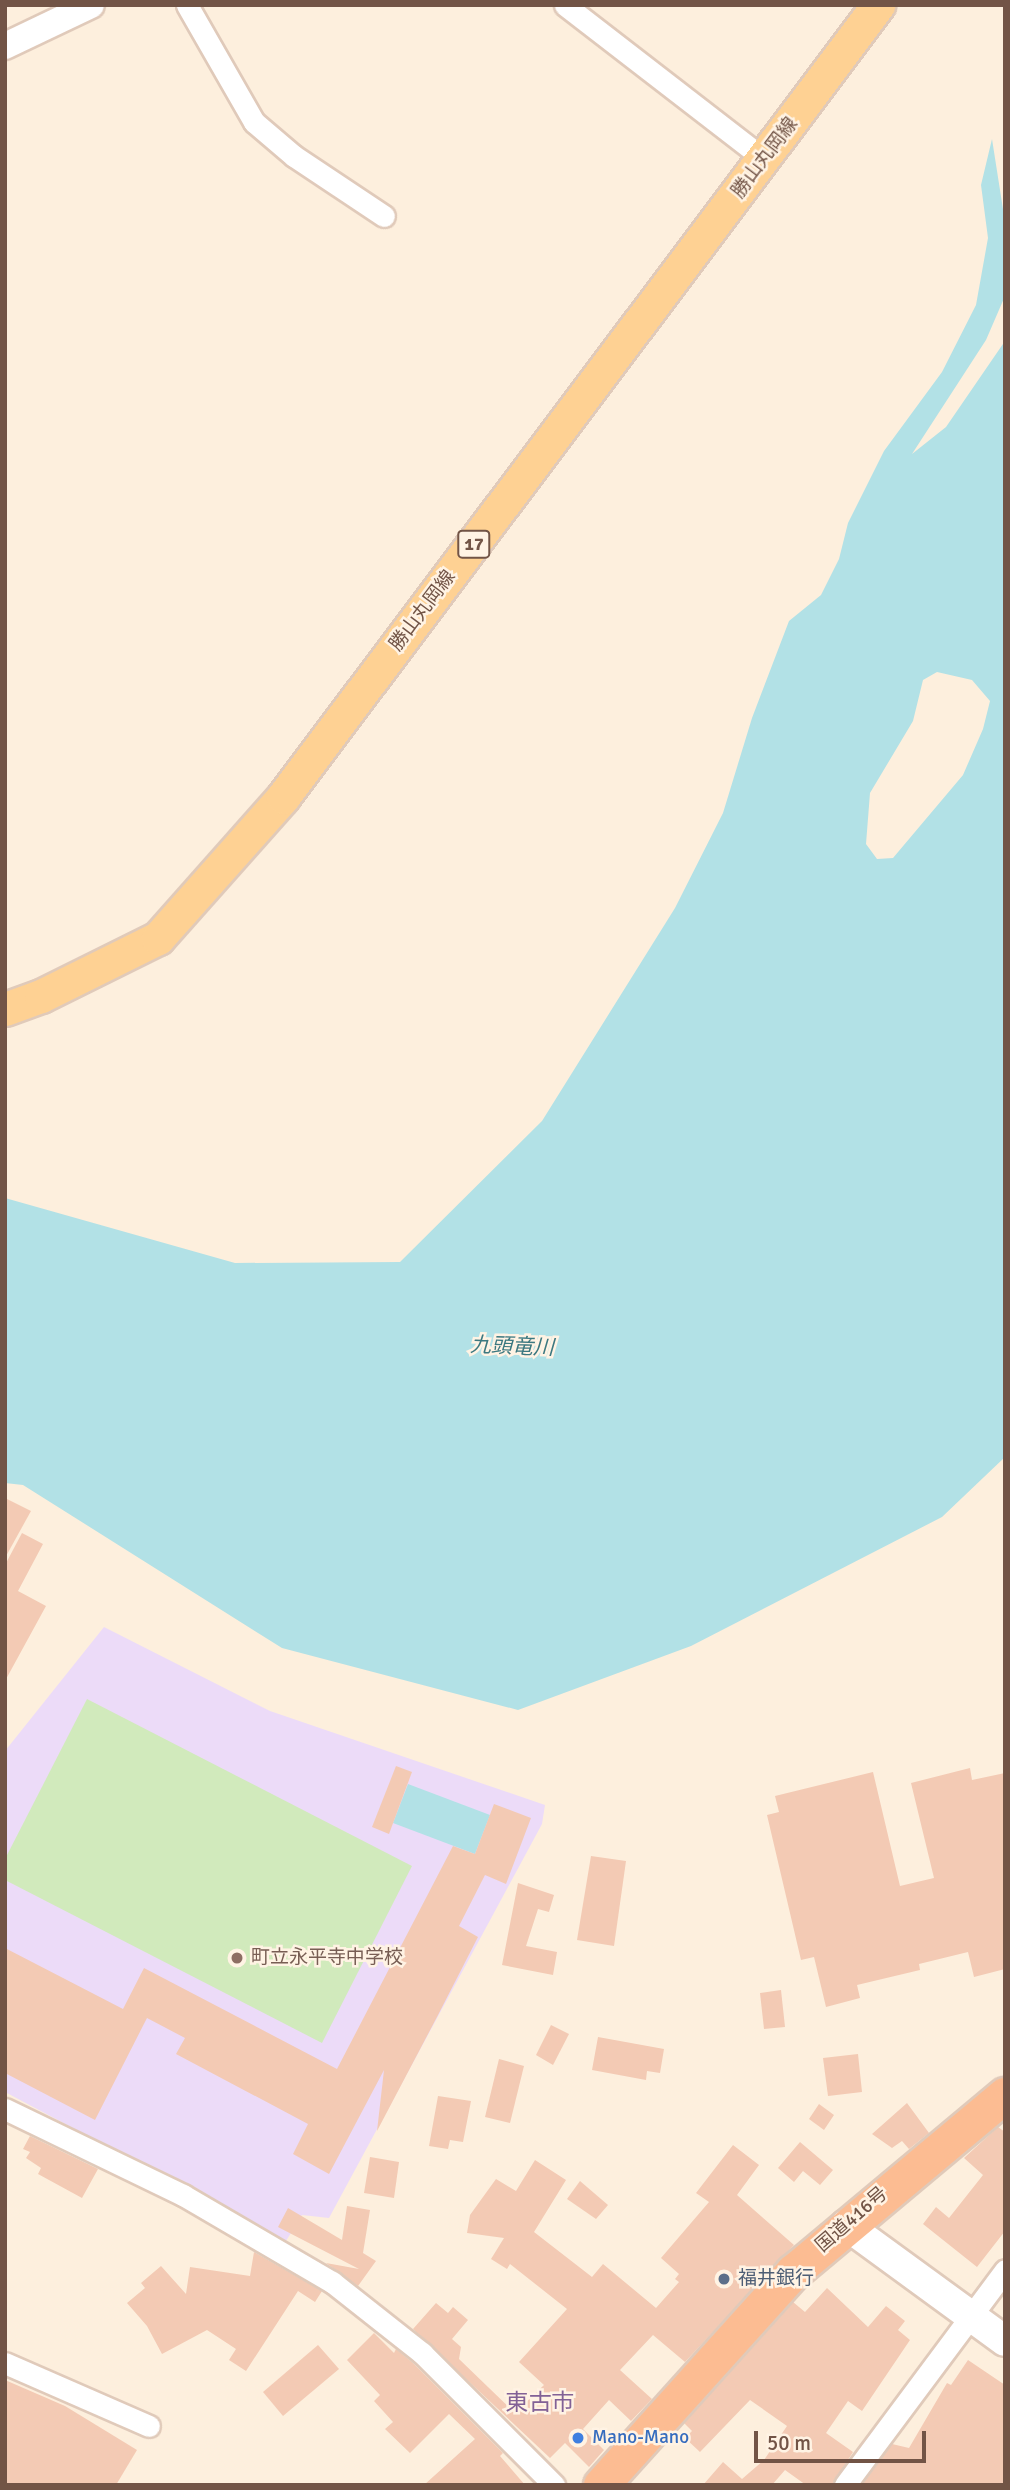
<!DOCTYPE html>
<html>
<head>
<meta charset="utf-8">
<style>
	body { margin:0 }
	#map { position:relative; width:1010px; height:2490px; overflow:hidden; background:#fdefdd; font-family:Signika,"Noto Sans JP",sans-serif }
	div>[style] { position:absolute }
	.education>* { inset:0; background:#ecdbf8 }
	.green>* { inset:0; background:#d1eabc }
	.water>* { inset:0; background:#b2e1e6 }
	.building>* { inset:0; background:#f3cab4 }
	.roads { filter:drop-shadow(2px 0 #e0caba) drop-shadow(-2px 0 #e0caba) drop-shadow(0 2px #e0caba) drop-shadow(0 -2px #e0caba) }
	.minor>* { height:21px; margin:-10.5px; padding:0 10.5px; transform-origin:10.5px; border-radius:10.5px; background:#fff }
	.tertiary>* { height:26px; margin:-13px; padding:0 13px; transform-origin:13px; border-radius:13px; background:#fff }
	.secondary>* { height:30px; margin:-15px; padding:0 15px; transform-origin:15px; border-radius:15px; background:#fff }
	.primary>* { height:33px; margin:-16.5px; padding:0 16.5px; transform-origin:16.5px; border-radius:16.5px; background:#fed193 }
	.trunk>* { height:35px; margin:-17.5px; padding:0 17.5px; transform-origin:17.5px; border-radius:17.5px; background:#fcbc92 }
	.dots>* { width:19px; height:19px; translate:-50% -50%; box-sizing:border-box; border:4px solid #fff3e4; border-radius:50% }
	span { translate:-50% -50%; white-space:nowrap; text-align:center; line-height:1.15; -webkit-text-stroke:5px #fff3e4; paint-order:stroke }
	.shield-label span { padding:2px 5px; background:#fff3e4; border:2px solid; border-radius:5px; -webkit-text-stroke-width:0 }
	.shield-label { font-size:18px; color:#725446; font-weight:700 }
	.street-label { font-size:19px; color:#725446 }
	.education-label { font-size:19px; color:#785e54 }
	.left { translate:0 -50%; text-align:left }
	.service-label { font-size:19px; color:#4e5e75 }
	.shop-label { font-size:19px; color:#366cbe }
	.water-label { font-size:21px; color:#3c7880; font-style:italic }
	.quarter-label { font-size:23px; color:#826196 }
	.frame { position:absolute; inset:0; border:7px solid #725446; pointer-events:none }
	.scale { position:absolute; left:754px; top:2431px; width:172px; height:32px; box-sizing:border-box; border:4px solid #725446; border-top:0; padding-left:9px; font-size:21px; line-height:24px; white-space:nowrap; color:#725446; -webkit-text-stroke:5px #fff3e4; paint-order:stroke }
</style>
</head>
<body>
<div id="map">
	<div class="education">
		<div style="clip-path:polygon(104px 1627px,270px 1711px,545px 1805px,542px 1824px,329px 2218px,302px 2215px,286px 2241px,5px 2092px,5px 1751px)"></div>
	</div>
	<div class="green">
		<div style="clip-path:polygon(87px 1699px,412px 1866px,322px 2043px,5px 1880px,5px 1859px)"></div>
	</div>
	<div class="water">
		<div style="clip-path:polygon(evenodd,992px 139px,1005px 222px,1005px 296px,986px 340px,912px 454px,946px 427px,1005px 341px,1005px 1457px,942px 1517px,691px 1646px,518px 1710px,282px 1648px,23px 1485px,5px 1483px,5px 1198px,235px 1263px,400px 1262px,542px 1121px,675px 908px,723px 813px,752px 718px,789px 621px,821px 595px,839px 559px,848px 523px,884px 451px,942px 372px,976px 305px,988px 238px,981px 185px,992px 139px,937px 672px,972px 680px,990px 701px,983px 729px,963px 775px,893px 858px,877px 859px,866px 844px,870px 793px,913px 721px,923px 680px,937px 672px)"></div>
		<div style="clip-path:polygon(408px 1784px,490px 1815px,475px 1854px,393px 1823px)"></div>
	</div>
	<div class="building">
		<div style="clip-path:polygon(5px 1498px,31px 1511px,5px 1558px)"></div>
		<div style="clip-path:polygon(22px 1533px,43px 1544px,18px 1591px,46px 1606px,5px 1681px,5px 1565px)"></div>
		<div style="clip-path:polygon(396px 1766px,412px 1772px,389px 1834px,372px 1827px)"></div>
		<div style="clip-path:polygon(970px 1768px,972px 1780px,1005px 1773px,1005px 1969px,974px 1977px,968px 1952px,919px 1964px,920px 1970px,857px 1985px,860px 1998px,826px 2007px,814px 1957px,801px 1960px,767px 1815px,779px 1812px,775px 1796px,873px 1772px,900px 1886px,934px 1878px,911px 1783px)"></div>
		<div style="clip-path:polygon(494px 1804px,531px 1818px,506px 1884px,485px 1875px,459px 1926px,478px 1937px,437px 2017px,377px 2131px,384px 2070px,329px 2174px,293px 2154px,308px 2124px,176px 2054px,185px 2038px,147px 2018px,95px 2120px,5px 2073px,5px 1948px,123px 2009px,144px 1968px,337px 2069px,453px 1846px,475px 1854px)"></div>
		<div style="clip-path:polygon(591px 1856px,626px 1861px,614px 1946px,577px 1940px)"></div>
		<div style="clip-path:polygon(518px 1883px,554px 1895px,549px 1912px,538px 1909px,526px 1946px,557px 1952px,553px 1975px,502px 1965px)"></div>
		<div style="clip-path:polygon(781px 1990px,785px 2027px,764px 2029px,760px 1993px)"></div>
		<div style="clip-path:polygon(551px 2025px,569px 2034px,553px 2065px,536px 2055px)"></div>
		<div style="clip-path:polygon(598px 2037px,664px 2049px,660px 2073px,647px 2071px,646px 2080px,592px 2070px)"></div>
		<div style="clip-path:polygon(858px 2054px,862px 2092px,828px 2096px,823px 2058px)"></div>
		<div style="clip-path:polygon(499px 2059px,524px 2066px,510px 2123px,485px 2117px)"></div>
		<div style="clip-path:polygon(438px 2096px,471px 2101px,463px 2142px,450px 2140px,448px 2149px,429px 2146px)"></div>
		<div style="clip-path:polygon(907px 2103px,929px 2133px,909px 2149px,902px 2141px,892px 2148px,872px 2134px)"></div>
		<div style="clip-path:polygon(819px 2104px,834px 2115px,824px 2130px,809px 2119px)"></div>
		<div style="clip-path:polygon(998px 2127px,1005px 2132px,1005px 2231px,977px 2267px,923px 2224px,936px 2207px,949px 2218px,983px 2175px,964px 2158px)"></div>
		<div style="clip-path:polygon(30px 2136px,98px 2169px,82px 2198px,38px 2174px,41px 2168px,26px 2158px,30px 2152px,23px 2149px)"></div>
		<div style="clip-path:polygon(800px 2142px,833px 2170px,820px 2185px,803px 2171px,794px 2182px,778px 2168px)"></div>
		<div style="clip-path:polygon(733px 2145px,759px 2165px,737px 2195px,794px 2245px,685px 2362px,653px 2335px,620px 2370px,652px 2399px,631px 2421px,609px 2400px,583px 2429px,604px 2450px,589px 2467px,565px 2443px,550px 2458px,413px 2329px,436px 2303px,448px 2313px,453px 2307px,468px 2320px,452px 2339px,461px 2347px,459px 2359px,515px 2413px,544px 2385px,519px 2362px,567px 2309px,510px 2264px,507px 2269px,491px 2259px,504px 2238px,467px 2233px,470px 2215px,496px 2179px,516px 2191px,535px 2160px,566px 2180px,534px 2232px,592px 2277px,603px 2264px,656px 2308px,679px 2282px,675px 2279px,679px 2274px,661px 2258px,709px 2202px,696px 2193px)"></div>
		<div style="clip-path:polygon(370px 2157px,399px 2162px,394px 2198px,364px 2193px)"></div>
		<div style="clip-path:polygon(580px 2181px,608px 2205px,596px 2219px,567px 2199px)"></div>
		<div style="clip-path:polygon(347px 2206px,370px 2210px,363px 2253px,376px 2261px,358px 2286px,326px 2263px,359px 2269px,278px 2227px,288px 2208px,342px 2240px)"></div>
		<div style="clip-path:polygon(254px 2252px,322px 2291px,315px 2302px,298px 2291px,246px 2371px,229px 2360px,236px 2349px,207px 2330px,162px 2354px,147px 2326px,127px 2303px,145px 2288px,141px 2283px,161px 2266px,186px 2294px,190px 2267px,250px 2276px)"></div>
		<div style="clip-path:polygon(827px 2288px,868px 2327px,886px 2306px,905px 2321px,898px 2330px,910px 2340px,862px 2411px,848px 2401px,826px 2433px,853px 2452px,832px 2485px,806px 2485px,785px 2470px,772px 2485px,703px 2485px,723px 2462px,742px 2479px,764px 2460px,787px 2426px,750px 2400px,700px 2452px,685px 2438px,692px 2431px,684px 2423px,793px 2302px,805px 2312px)"></div>
		<div style="clip-path:polygon(374px 2333px,394px 2353px,396px 2349px,413px 2363px,503px 2453px,500px 2456px,525px 2485px,424px 2485px,475px 2439px,449px 2414px,410px 2453px,385px 2429px,393px 2422px,374px 2401px,380px 2395px,347px 2360px)"></div>
		<div style="clip-path:polygon(318px 2345px,339px 2369px,283px 2416px,263px 2392px)"></div>
		<div style="clip-path:polygon(968px 2360px,1005px 2385px,1005px 2485px,862px 2485px,892px 2444px,909px 2448px,947px 2383px,951px 2385px)"></div>
		<div style="clip-path:polygon(5px 2380px,65px 2406px,137px 2450px,116px 2485px,5px 2485px)"></div>
	</div>
	<div class="roads">
		<div class="minor">
			<div style="left:187px;top:5px;width:135px;rotate:60.2deg"></div>
			<div style="left:254px;top:122px;width:52px;rotate:40.4deg"></div>
			<div style="left:294px;top:156px;width:108px;rotate:33.7deg"></div>
			<div style="left:565px;top:5px;width:252px;rotate:37.7deg"></div>
			<div style="left:5px;top:2109px;width:198px;rotate:25.8deg"></div>
			<div style="left:183px;top:2195px;width:173px;rotate:30.3deg"></div>
			<div style="left:332px;top:2282px;width:115px;rotate:38.3deg"></div>
			<div style="left:422px;top:2353px;width:187px;rotate:45deg"></div>
			<div style="left:5px;top:2363px;width:157px;rotate:23.6deg"></div>
			<div style="left:845px;top:2485px;width:268px;rotate:-53.3deg"></div>
		</div>
		<div class="tertiary">
			<div style="left:5px;top:46px;width:95px;rotate:-25.5deg"></div>
		</div>
		<div class="secondary">
			<div style="left:846px;top:2225px;width:197px;rotate:36.1deg"></div>
		</div>
		<div class="primary">
			<div style="left:5px;top:1009px;width:38px;rotate:-20deg"></div>
			<div style="left:41px;top:996px;width:131px;rotate:-26.4deg"></div>
			<div style="left:158px;top:938px;width:188px;rotate:-48.4deg"></div>
			<div style="left:283px;top:797px;width:991px;rotate:-53.08deg"></div>
		</div>
		<div class="trunk">
			<div style="left:601px;top:2485px;width:287px;rotate:-48deg"></div>
			<div style="left:793px;top:2272px;width:276px;rotate:-39.9deg"></div>
		</div>
	</div>
	<div class="dots">
		<div style="left:237px;top:1958px;background:#8d6e63"></div>
		<div style="left:724px;top:2279px;background:#5c6f8a"></div>
		<div style="left:578px;top:2438px;background:#3f7fe0"></div>
	</div>
	<div class="shield-label">
		<span style="left:474px;top:544px">17</span>
	</div>
	<div class="street-label">
		<span style="left:765px;top:158px;rotate:-53deg">勝山丸岡線</span>
		<span style="left:423px;top:611px;rotate:-53deg">勝山丸岡線</span>
		<span style="left:852px;top:2220px;rotate:-41deg">国道416号</span>
	</div>
	<div class="education-label">
		<span class="left" style="left:251px;top:1958px">町立永平寺中学校</span>
	</div>
	<div class="service-label">
		<span class="left" style="left:738px;top:2279px">福井銀行</span>
	</div>
	<div class="shop-label">
		<span class="left" style="left:592px;top:2438px">Mano-Mano</span>
	</div>
	<div class="water-label">
		<span style="left:512px;top:1346px;rotate:2deg">九頭竜川</span>
	</div>
	<div class="quarter-label">
		<span style="left:540px;top:2403px">東古市</span>
	</div>
	<div class="frame"></div>
	<div class="scale">50 m</div>
</div>
</body>
</html>
